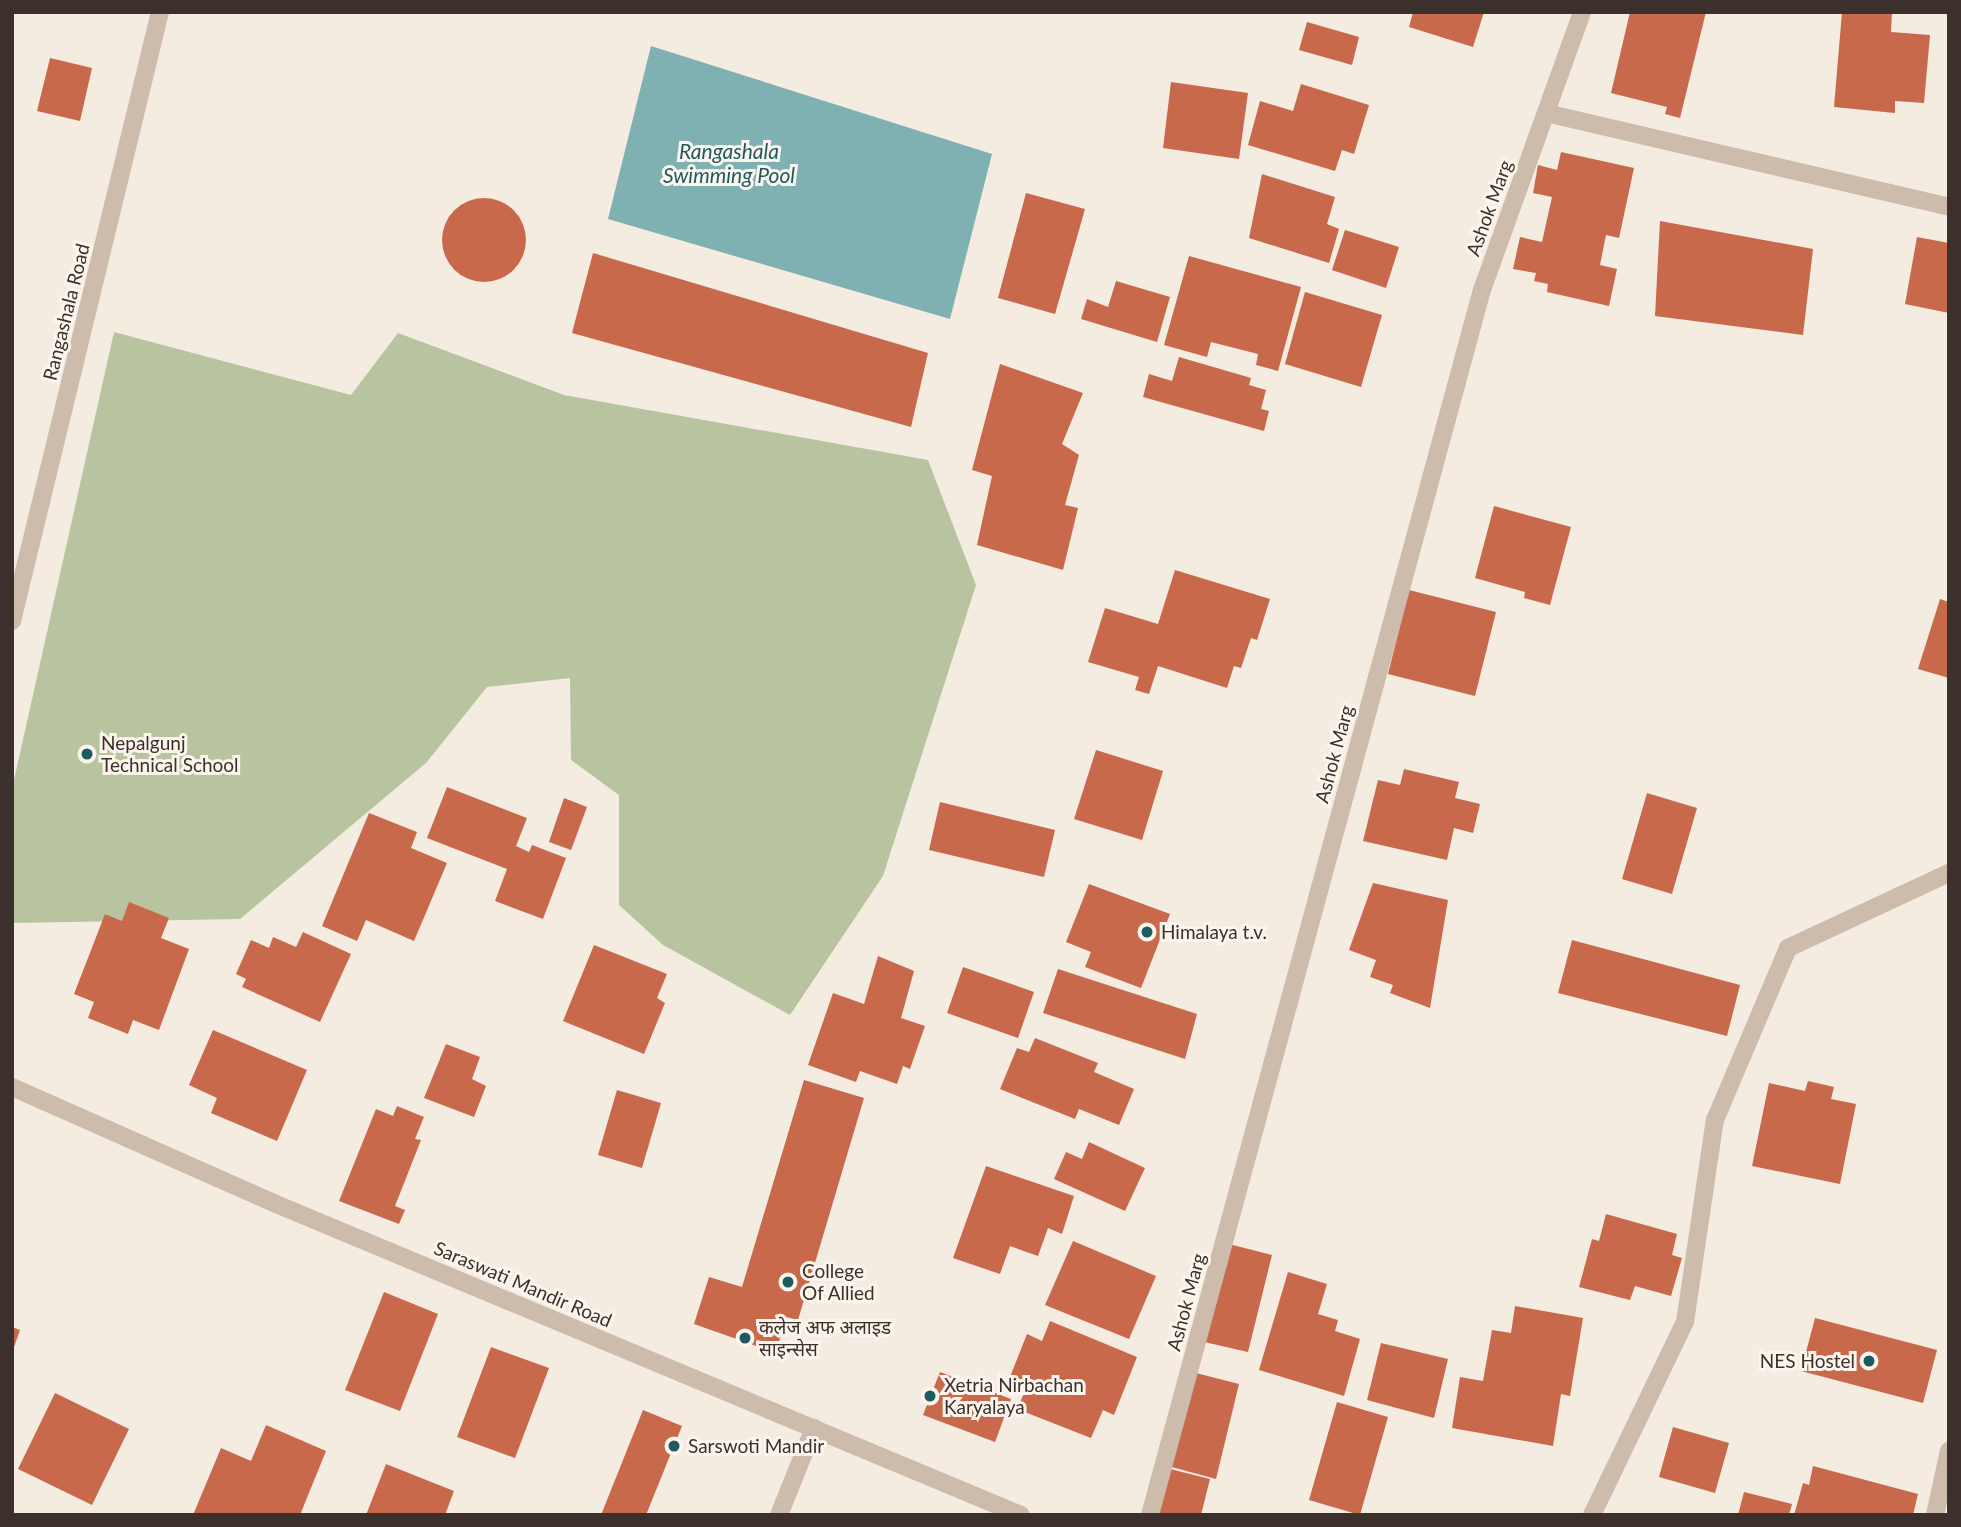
<!DOCTYPE html>
<html>
<head>
<meta charset="utf-8">
<style>
	body { margin:0 }
	#map { position:relative; width:1961px; height:1527px; overflow:hidden; background:#f4ebe1; font-family:Lato,"Noto Sans Devanagari",sans-serif }
	div>[style] { position:absolute }
	.green>* { inset:0; background:#b8c4a0 }
	.water>* { inset:0; background:#7fb0b2 }
	.building>* { inset:0; background:#c8694b }
	.round { border-radius:50% }
	.minor>* { height:18px; margin:-9px; padding:0 9px; transform-origin:9px; border-radius:9px; background:#cdbbac }
	.dots>* { width:19px; height:19px; translate:-50% -50%; box-sizing:border-box; border:4px solid #fbf5ee; border-radius:50% }
	span { translate:-50% -50%; white-space:nowrap; text-align:center; line-height:1.15; -webkit-text-stroke:6px #fbf5ee; paint-order:stroke }
	.street-label { font-size:19px; color:#3b302b }
	.poi-label { font-size:19px; color:#3b302b }
	.left { translate:0 -50%; text-align:left }
	.right { translate:-100% -50%; text-align:right }
	.water-label { font-size:21px; color:#1f5a5e; font-style:italic }
	.frame { position:absolute; inset:0; border:14px solid #3b302b; pointer-events:none }
</style>
</head>
<body>
<div id="map">
	<div class="green">
		<div style="clip-path:polygon(114px 332px,351px 395px,398px 333px,564px 395px,928px 460px,976px 585px,883px 876px,790px 1015px,663px 945px,619px 905px,619px 795px,571px 760px,570px 678px,487px 687px,426px 763px,240px 919px,12px 923px,12px 789px)"></div>
	</div>
	<div class="water">
		<div style="clip-path:polygon(651px 46px,992px 154px,950px 319px,608px 219px)"></div>
	</div>
	<div class="building">
		<div style="clip-path:polygon(1413px 12px,1484px 12px,1473px 47px,1409px 27px)"></div>
		<div style="clip-path:polygon(1630px 12px,1706px 12px,1680px 118px,1665px 114px,1667px 107px,1611px 93px)"></div>
		<div style="clip-path:polygon(1842px 12px,1892px 12px,1891px 32px,1930px 35px,1924px 103px,1895px 101px,1895px 113px,1834px 107px)"></div>
		<div style="clip-path:polygon(1307px 22px,1359px 37px,1352px 65px,1299px 50px)"></div>
		<div style="clip-path:polygon(50px 58px,92px 68px,80px 121px,37px 111px)"></div>
		<div style="clip-path:polygon(1171px 82px,1248px 93px,1239px 159px,1163px 148px)"></div>
		<div style="clip-path:polygon(1301px 84px,1369px 105px,1354px 154px,1342px 150px,1335px 171px,1248px 145px,1260px 101px,1293px 111px)"></div>
		<div style="clip-path:polygon(1561px 152px,1634px 168px,1619px 238px,1606px 235px,1600px 265px,1617px 269px,1609px 306px,1547px 292px,1548px 284px,1534px 281px,1536px 273px,1513px 269px,1520px 237px,1542px 242px,1552px 197px,1533px 193px,1538px 165px,1557px 170px)"></div>
		<div style="clip-path:polygon(1262px 174px,1335px 197px,1327px 224px,1339px 229px,1329px 263px,1249px 238px)"></div>
		<div style="clip-path:polygon(1026px 193px,1085px 209px,1055px 314px,998px 298px)"></div>
		<div class="round" style="left:442px;top:198px;width:84px;height:84px"></div>
		<div style="clip-path:polygon(1660px 221px,1813px 249px,1803px 335px,1655px 316px)"></div>
		<div style="clip-path:polygon(1345px 230px,1399px 247px,1386px 288px,1332px 270px)"></div>
		<div style="clip-path:polygon(1917px 237px,1949px 243px,1949px 313px,1905px 304px)"></div>
		<div style="clip-path:polygon(593px 253px,928px 353px,911px 427px,572px 333px)"></div>
		<div style="clip-path:polygon(1189px 256px,1301px 287px,1278px 371px,1256px 365px,1258px 354px,1211px 342px,1207px 357px,1164px 345px)"></div>
		<div style="clip-path:polygon(1116px 281px,1170px 297px,1157px 342px,1081px 319px,1087px 299px,1108px 307px)"></div>
		<div style="clip-path:polygon(1305px 292px,1382px 315px,1361px 387px,1285px 364px)"></div>
		<div style="clip-path:polygon(1179px 357px,1251px 378px,1249px 385px,1266px 390px,1261px 409px,1269px 411px,1264px 431px,1143px 397px,1149px 374px,1172px 381px)"></div>
		<div style="clip-path:polygon(1000px 364px,1083px 393px,1062px 444px,1079px 455px,1065px 505px,1078px 508px,1063px 570px,977px 545px,992px 476px,972px 470px)"></div>
		<div style="clip-path:polygon(1494px 506px,1571px 527px,1550px 605px,1524px 598px,1525px 592px,1475px 578px)"></div>
		<div style="clip-path:polygon(1175px 570px,1270px 599px,1257px 640px,1251px 638px,1241px 668px,1234px 666px,1227px 688px,1158px 666px,1149px 694px,1135px 690px,1139px 677px,1088px 662px,1105px 608px,1158px 624px)"></div>
		<div style="clip-path:polygon(1409px 590px,1496px 612px,1475px 696px,1388px 674px)"></div>
		<div style="clip-path:polygon(1940px 599px,1949px 602px,1949px 678px,1918px 669px)"></div>
		<div style="clip-path:polygon(1096px 750px,1163px 771px,1142px 840px,1074px 819px)"></div>
		<div style="clip-path:polygon(1404px 769px,1459px 782px,1455px 798px,1480px 804px,1473px 833px,1454px 828px,1447px 860px,1363px 841px,1378px 780px,1400px 785px)"></div>
		<div style="clip-path:polygon(447px 787px,527px 818px,516px 846px,529px 852px,532px 845px,566px 858px,543px 919px,495px 901px,507px 869px,427px 838px)"></div>
		<div style="clip-path:polygon(1647px 793px,1697px 808px,1672px 894px,1622px 879px)"></div>
		<div style="clip-path:polygon(564px 798px,587px 807px,571px 850px,549px 842px)"></div>
		<div style="clip-path:polygon(940px 802px,1055px 830px,1044px 877px,929px 850px)"></div>
		<div style="clip-path:polygon(369px 813px,417px 832px,411px 848px,447px 863px,414px 941px,366px 920px,357px 941px,322px 926px)"></div>
		<div style="clip-path:polygon(1373px 883px,1448px 900px,1430px 1008px,1390px 993px,1393px 985px,1370px 977px,1376px 960px,1349px 950px)"></div>
		<div style="clip-path:polygon(1089px 884px,1170px 914px,1141px 988px,1085px 967px,1091px 952px,1066px 942px)"></div>
		<div style="clip-path:polygon(129px 902px,169px 918px,161px 938px,189px 949px,159px 1030px,133px 1020px,128px 1034px,88px 1018px,94px 1002px,74px 994px,105px 914px,122px 921px)"></div>
		<div style="clip-path:polygon(303px 932px,351px 954px,320px 1022px,242px 987px,246px 979px,236px 974px,251px 940px,269px 948px,273px 937px,296px 947px)"></div>
		<div style="clip-path:polygon(1572px 940px,1740px 985px,1727px 1036px,1558px 993px)"></div>
		<div style="clip-path:polygon(594px 945px,667px 974px,657px 998px,665px 1003px,644px 1054px,563px 1021px)"></div>
		<div style="clip-path:polygon(878px 956px,914px 971px,901px 1018px,925px 1026px,910px 1069px,903px 1066px,897px 1084px,860px 1071px,856px 1082px,808px 1065px,833px 993px,864px 1004px)"></div>
		<div style="clip-path:polygon(963px 967px,1034px 992px,1018px 1038px,947px 1013px)"></div>
		<div style="clip-path:polygon(1058px 969px,1197px 1014px,1185px 1059px,1043px 1013px)"></div>
		<div style="clip-path:polygon(213px 1030px,307px 1070px,277px 1141px,211px 1113px,217px 1098px,189px 1085px)"></div>
		<div style="clip-path:polygon(1035px 1038px,1098px 1063px,1094px 1072px,1134px 1089px,1119px 1125px,1079px 1109px,1075px 1119px,1000px 1089px,1017px 1048px,1029px 1052px)"></div>
		<div style="clip-path:polygon(446px 1044px,480px 1057px,472px 1079px,486px 1086px,474px 1117px,424px 1098px)"></div>
		<div style="clip-path:polygon(804px 1080px,864px 1098px,798px 1320px,786px 1317px,776px 1353px,694px 1324px,709px 1277px,742px 1287px)"></div>
		<div style="clip-path:polygon(1808px 1081px,1834px 1087px,1831px 1099px,1856px 1104px,1840px 1184px,1752px 1166px,1769px 1083px,1805px 1091px)"></div>
		<div style="clip-path:polygon(617px 1090px,661px 1103px,642px 1168px,598px 1155px)"></div>
		<div style="clip-path:polygon(397px 1106px,424px 1117px,415px 1139px,421px 1140px,395px 1206px,405px 1210px,399px 1224px,339px 1201px,376px 1109px,393px 1116px)"></div>
		<div style="clip-path:polygon(1089px 1142px,1145px 1168px,1125px 1211px,1054px 1179px,1066px 1152px,1082px 1159px)"></div>
		<div style="clip-path:polygon(986px 1166px,1074px 1196px,1062px 1234px,1048px 1228px,1038px 1256px,1010px 1246px,1000px 1274px,953px 1258px)"></div>
		<div style="clip-path:polygon(1606px 1214px,1677px 1234px,1672px 1255px,1682px 1258px,1671px 1296px,1635px 1286px,1630px 1300px,1579px 1287px,1592px 1239px,1599px 1241px)"></div>
		<div style="clip-path:polygon(1073px 1241px,1156px 1276px,1129px 1339px,1045px 1305px)"></div>
		<div style="clip-path:polygon(1225px 1243px,1272px 1255px,1248px 1352px,1200px 1341px)"></div>
		<div style="clip-path:polygon(1288px 1272px,1327px 1284px,1318px 1314px,1338px 1320px,1335px 1331px,1360px 1339px,1344px 1396px,1259px 1370px)"></div>
		<div style="clip-path:polygon(384px 1292px,438px 1314px,400px 1411px,345px 1390px)"></div>
		<div style="clip-path:polygon(1515px 1306px,1583px 1318px,1570px 1396px,1561px 1394px,1553px 1446px,1452px 1428px,1460px 1377px,1483px 1381px,1492px 1330px,1511px 1333px)"></div>
		<div style="clip-path:polygon(1815px 1318px,1937px 1350px,1923px 1403px,1801px 1371px)"></div>
		<div style="clip-path:polygon(1050px 1321px,1137px 1357px,1114px 1415px,1103px 1410px,1091px 1438px,1017px 1409px,1026px 1389px,1008px 1382px,1027px 1334px,1042px 1341px)"></div>
		<div style="clip-path:polygon(12px 1327px,20px 1330px,13px 1350px,12px 1349px)"></div>
		<div style="clip-path:polygon(1381px 1343px,1448px 1359px,1434px 1418px,1367px 1400px)"></div>
		<div style="clip-path:polygon(491px 1347px,549px 1368px,515px 1458px,457px 1437px)"></div>
		<div style="clip-path:polygon(940px 1372px,1011px 1399px,995px 1442px,923px 1415px)"></div>
		<div style="clip-path:polygon(1192px 1372px,1239px 1384px,1216px 1479px,1168px 1466px)"></div>
		<div style="clip-path:polygon(55px 1393px,129px 1429px,92px 1505px,18px 1469px)"></div>
		<div style="clip-path:polygon(1337px 1402px,1388px 1417px,1360px 1515px,1309px 1500px)"></div>
		<div style="clip-path:polygon(643px 1410px,682px 1426px,646px 1515px,601px 1515px)"></div>
		<div style="clip-path:polygon(266px 1425px,326px 1451px,300px 1515px,193px 1515px,221px 1448px,251px 1461px)"></div>
		<div style="clip-path:polygon(1673px 1427px,1729px 1443px,1715px 1493px,1659px 1477px)"></div>
		<div style="clip-path:polygon(386px 1464px,454px 1491px,445px 1515px,366px 1515px)"></div>
		<div style="clip-path:polygon(1813px 1466px,1918px 1494px,1913px 1515px,1794px 1515px,1803px 1483px,1809px 1485px)"></div>
		<div style="clip-path:polygon(1166px 1468px,1210px 1479px,1201px 1515px,1153px 1515px)"></div>
		<div style="clip-path:polygon(1744px 1492px,1792px 1504px,1789px 1515px,1738px 1515px)"></div>
	</div>
	<div class="minor">
		<div style="left:1546px;top:113px;width:414px;rotate:13.1deg"></div>
		<div style="left:12px;top:621px;width:627px;rotate:-76.34deg"></div>
		<div style="left:12px;top:1087px;width:289px;rotate:23.9deg"></div>
		<div style="left:276px;top:1204px;width:807px;rotate:22.66deg"></div>
		<div style="left:779px;top:1515px;width:94px;rotate:-68.1deg"></div>
		<div style="left:1150px;top:1515px;width:1269px;rotate:-74.84deg"></div>
		<div style="left:1482px;top:290px;width:295px;rotate:-70.2deg"></div>
		<div style="left:1592px;top:1515px;width:214px;rotate:-64.3deg"></div>
		<div style="left:1685px;top:1322px;width:204px;rotate:-81.6deg"></div>
		<div style="left:1715px;top:1120px;width:187px;rotate:-67deg"></div>
		<div style="left:1788px;top:948px;width:178px;rotate:-25deg"></div>
		<div style="left:1935px;top:1515px;width:66px;rotate:-77.7deg"></div>
	</div>
	<div class="dots">
		<div style="left:87px;top:754px;background:#1f5a5e"></div>
		<div style="left:1147px;top:932px;background:#1f5a5e"></div>
		<div style="left:788px;top:1282px;background:#1f5a5e"></div>
		<div style="left:745px;top:1338px;background:#1f5a5e"></div>
		<div style="left:1869px;top:1361px;background:#1f5a5e"></div>
		<div style="left:930px;top:1396px;background:#1f5a5e"></div>
		<div style="left:674px;top:1446px;background:#1f5a5e"></div>
	</div>
	<div class="street-label">
		<span style="left:1489px;top:208px;rotate:-70deg">Ashok Marg</span>
		<span style="left:66px;top:312px;rotate:-76deg">Rangashala Road</span>
		<span style="left:1334px;top:754px;rotate:-75deg">Ashok Marg</span>
		<span style="left:523px;top:1284px;rotate:23deg">Saraswati Mandir Road</span>
		<span style="left:1186px;top:1302px;rotate:-75deg">Ashok Marg</span>
	</div>
	<div class="poi-label">
		<span class="left" style="left:101px;top:754px">Nepalgunj<br>Technical School</span>
		<span class="left" style="left:1161px;top:932px">Himalaya t.v.</span>
		<span class="left" style="left:802px;top:1282px">College<br>Of Allied</span>
		<span class="left" style="left:759px;top:1338px">कलेज अफ अलाइड<br>साइन्सेस</span>
		<span class="right" style="left:1855px;top:1361px">NES Hostel</span>
		<span class="left" style="left:944px;top:1396px">Xetria Nirbachan<br>Karyalaya</span>
		<span class="left" style="left:688px;top:1446px">Sarswoti Mandir</span>
	</div>
	<div class="water-label">
		<span style="left:729px;top:163px">Rangashala<br>Swimming Pool</span>
	</div>
	<div class="frame"></div>
</div>
</body>
</html>
